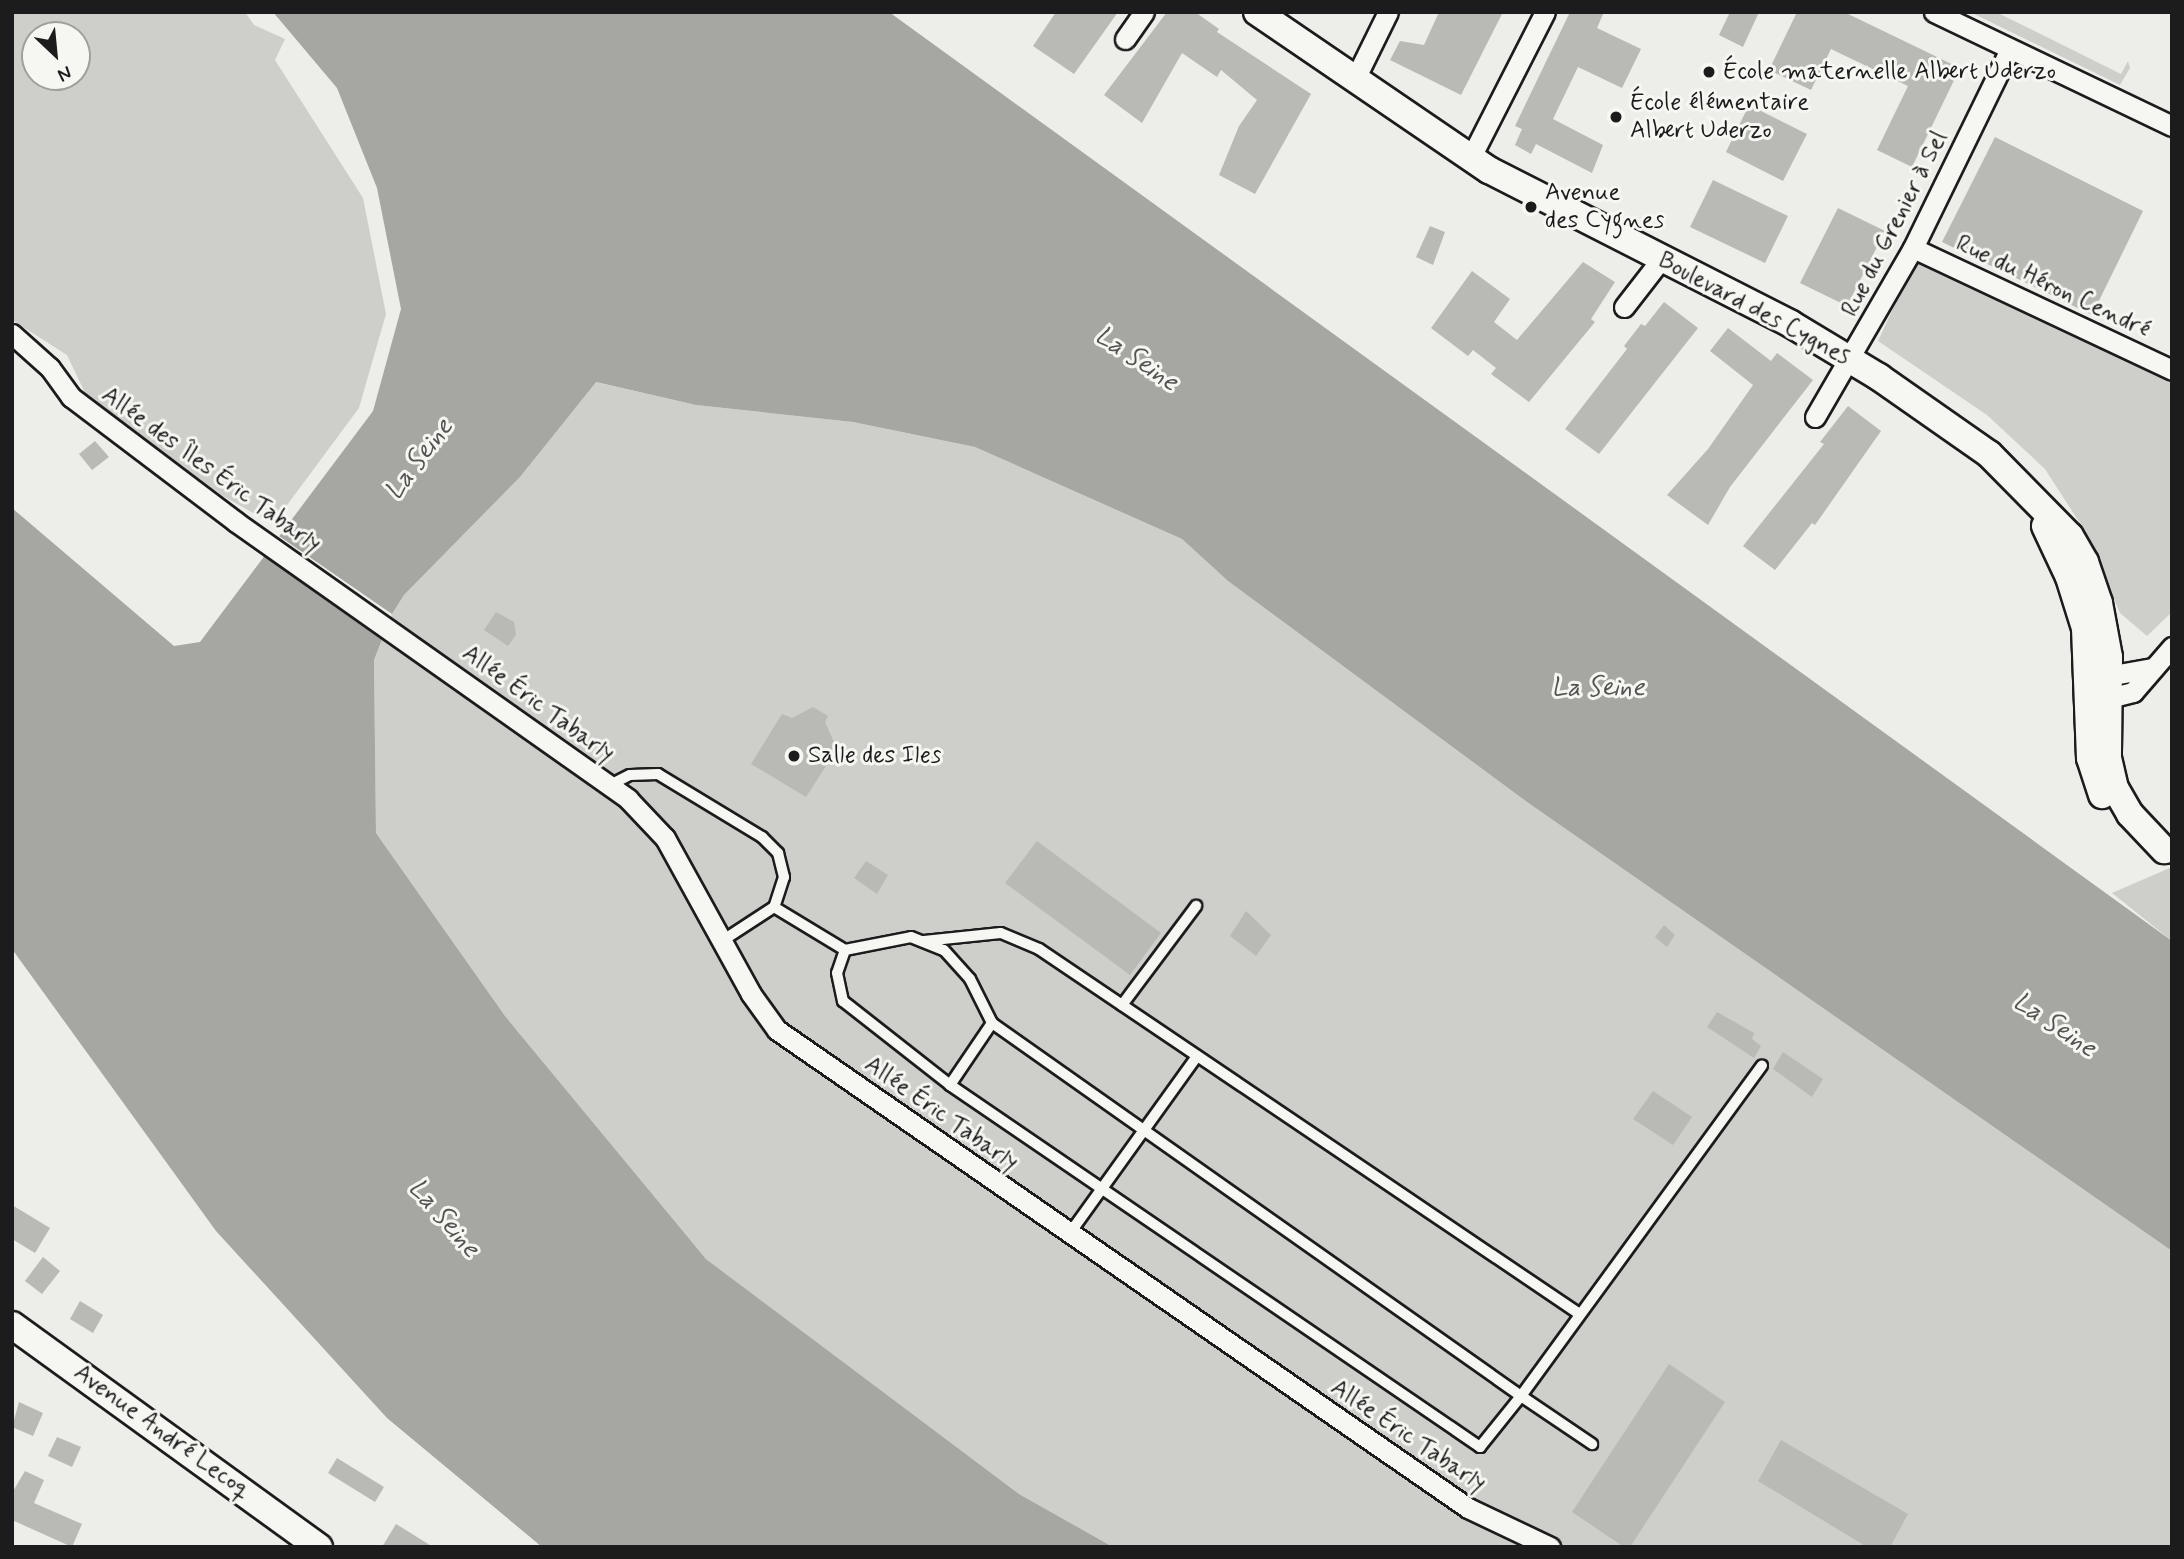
<!DOCTYPE html>
<html>
<head>
<meta charset="utf-8">
<style>
	body { margin:0 }
	#map { position:relative; width:2184px; height:1559px; overflow:hidden; background:#edede9; font-family:Mynerve,sans-serif }
	div>[style] { position:absolute }
	.green>* { inset:0; background:#cececb }
	.water>* { inset:0; background:#a6a6a3 }
	.pier>* { inset:0; background:#edede9 }
	.building>* { inset:0; background:#b9b9b6 }
	.roads { filter:drop-shadow(2px 0 #1c1c1c) drop-shadow(-2px 0 #1c1c1c) drop-shadow(0 2px #1c1c1c) drop-shadow(0 -2px #1c1c1c) }
	.lane>* { height:10px; margin:-5px; padding:0 5px; transform-origin:5px; border-radius:5px; background:#f6f6f2 }
	.street>* { height:19px; margin:-9.5px; padding:0 9.5px; transform-origin:9.5px; border-radius:9.5px; background:#f6f6f2 }
	.secondary>* { height:26px; margin:-13px; padding:0 13px; transform-origin:13px; border-radius:13px; background:#f6f6f2 }
	.dots>* { width:19px; height:19px; translate:-50% -50%; box-sizing:border-box; border:4px solid #f6f6f2; border-radius:50% }
	span { translate:-50% -50%; white-space:nowrap; text-align:center; line-height:1.15; -webkit-text-stroke:6px #f6f6f2; paint-order:stroke }
	.poi-label { font-size:24px; color:#1c1c1c }
	.left { translate:0 -50%; text-align:left }
	.street-label { font-size:24px; color:#1c1c1c }
	.water-label { font-size:26px; color:#535352; font-style:italic }
	.frame { position:absolute; inset:0; border:14px solid #1c1c1c; pointer-events:none }
	.north { position:absolute; left:21px; top:21px; width:70px; height:70px; box-sizing:border-box; background:#f6f6f2; border:2px solid #9f9f9c; border-radius:50%; rotate:154deg; font-size:19px; font-weight:700; line-height:28px; text-align:center; color:#1c1c1c }
	.north::after { content:''; display:block; margin:auto; width:24px; height:32px; background:#1c1c1c; clip-path:polygon(50% 0,100% 100%,50% 72%,0 100%) }
</style>
</head>
<body>
<div id="map">
	<div class="green">
		<div style="clip-path:polygon(evenodd,12px 12px,245px 12px,254px 25px,285px 39px,275px 60px,363px 198px,386px 314px,359px 408px,273px 524px,223px 496px,86px 395px,67px 355px,12px 320px,12px 12px,35px 35px,77px 35px,77px 77px,35px 77px,35px 35px)"></div>
		<div style="clip-path:polygon(1970px 12px,1996px 12px,2121px 74px,2128px 61px,2130px 68px,2120px 85px)"></div>
		<div style="clip-path:polygon(1919px 253px,2172px 380px,2172px 612px,2147px 636px,2120px 613px,2085px 531px,2045px 469px,1987px 415px,1878px 341px)"></div>
		<div style="clip-path:polygon(595px 382px,696px 405px,853px 422px,975px 447px,1182px 539px,1228px 581px,1527px 802px,2172px 1251px,2172px 1547px,1113px 1547px,1019px 1494px,706px 1259px,505px 1016px,376px 833px,374px 660px,392px 614px,404px 595px,520px 477px)"></div>
		<div style="clip-path:polygon(2172px 867px,2172px 941px,2112px 893px)"></div>
	</div>
	<div class="water">
		<div style="clip-path:polygon(273px 12px,889px 12px,2172px 941px,2172px 1251px,1527px 802px,1228px 581px,1182px 539px,975px 447px,853px 422px,696px 405px,596px 382px,520px 477px,404px 595px,392px 614px,374px 660px,376px 833px,505px 1016px,706px 1259px,1019px 1494px,1113px 1547px,542px 1547px,387px 1418px,216px 1231px,12px 949px,12px 508px,174px 646px,200px 642px,373px 411px,401px 309px,377px 188px,337px 88px)"></div>
	</div>
	<div class="pier">
		<div style="clip-path:polygon(279px 536px,392px 614px,382px 640px,264px 556px)"></div>
	</div>
	<div class="building">
		<div style="clip-path:polygon(1056px 12px,1118px 12px,1074px 74px,1033px 46px)"></div>
		<div style="clip-path:polygon(1167px 12px,1195px 12px,1219px 29px,1217px 32px,1311px 94px,1255px 194px,1219px 175px,1239px 126px,1257px 100px,1221px 70px,1217px 77px,1182px 53px,1142px 123px,1104px 95px)"></div>
		<div style="clip-path:polygon(1439px 12px,1503px 12px,1461px 95px,1390px 60px,1400px 41px,1424px 45px)"></div>
		<div style="clip-path:polygon(1570px 12px,1604px 12px,1597px 28px,1641px 49px,1622px 88px,1578px 67px,1553px 119px,1603px 145px,1592px 173px,1536px 144px,1531px 154px,1515px 145px,1522px 129px,1515px 126px)"></div>
		<div style="clip-path:polygon(1730px 12px,1759px 12px,1743px 47px,1719px 35px)"></div>
		<div style="clip-path:polygon(1797px 12px,1844px 12px,1960px 68px,1912px 167px,1877px 150px,1908px 86px,1831px 49px,1811px 90px,1769px 70px)"></div>
		<div style="clip-path:polygon(1749px 105px,1807px 134px,1783px 181px,1726px 152px)"></div>
		<div style="clip-path:polygon(1995px 137px,2143px 211px,2092px 315px,1942px 242px)"></div>
		<div style="clip-path:polygon(1713px 180px,1788px 216px,1765px 263px,1690px 227px)"></div>
		<div style="clip-path:polygon(1838px 208px,1885px 231px,1847px 306px,1800px 283px)"></div>
		<div style="clip-path:polygon(1430px 226px,1445px 232px,1433px 265px,1416px 257px)"></div>
		<div style="clip-path:polygon(1583px 262px,1615px 282px,1591px 319px,1595px 322px,1529px 402px,1491px 374px,1496px 368px,1473px 350px,1468px 356px,1431px 328px,1472px 271px,1510px 299px,1494px 322px,1517px 340px)"></div>
		<div style="clip-path:polygon(1664px 302px,1698px 328px,1599px 454px,1565px 429px,1627px 349px,1624px 346px,1641px 324px,1645px 326px)"></div>
		<div style="clip-path:polygon(1728px 328px,1771px 361px,1777px 353px,1813px 380px,1730px 487px,1708px 525px,1667px 495px,1708px 449px,1753px 385px,1710px 351px)"></div>
		<div style="clip-path:polygon(1848px 406px,1881px 431px,1815px 525px,1812px 523px,1775px 570px,1743px 546px,1824px 444px,1820px 442px)"></div>
		<div style="clip-path:polygon(95px 441px,109px 457px,92px 470px,79px 454px)"></div>
		<div style="clip-path:polygon(496px 612px,514px 622px,516px 635px,508px 646px,484px 630px)"></div>
		<div style="clip-path:polygon(813px 707px,828px 716px,825px 722px,837px 749px,806px 797px,751px 764px,782px 714px,792px 718px)"></div>
		<div style="clip-path:polygon(1037px 841px,1161px 933px,1130px 975px,1005px 883px)"></div>
		<div style="clip-path:polygon(866px 861px,888px 875px,877px 894px,854px 878px)"></div>
		<div style="clip-path:polygon(1246px 911px,1271px 935px,1256px 956px,1230px 936px)"></div>
		<div style="clip-path:polygon(1664px 925px,1675px 935px,1667px 947px,1655px 937px)"></div>
		<div style="clip-path:polygon(1717px 1012px,1754px 1033px,1752px 1039px,1761px 1046px,1754px 1058px,1707px 1027px)"></div>
		<div style="clip-path:polygon(1783px 1052px,1823px 1079px,1812px 1097px,1773px 1069px)"></div>
		<div style="clip-path:polygon(1653px 1091px,1692px 1117px,1673px 1145px,1633px 1119px)"></div>
		<div style="clip-path:polygon(12px 1205px,50px 1228px,35px 1253px,12px 1239px)"></div>
		<div style="clip-path:polygon(43px 1257px,60px 1271px,42px 1294px,25px 1281px)"></div>
		<div style="clip-path:polygon(80px 1301px,103px 1315px,93px 1333px,70px 1319px)"></div>
		<div style="clip-path:polygon(1669px 1364px,1725px 1402px,1630px 1547px,1624px 1547px,1572px 1512px)"></div>
		<div style="clip-path:polygon(19px 1402px,43px 1413px,33px 1436px,12px 1427px)"></div>
		<div style="clip-path:polygon(57px 1437px,81px 1447px,72px 1467px,48px 1456px)"></div>
		<div style="clip-path:polygon(1781px 1440px,1908px 1514px,1890px 1547px,1867px 1547px,1758px 1481px)"></div>
		<div style="clip-path:polygon(337px 1458px,384px 1487px,375px 1502px,328px 1473px)"></div>
		<div style="clip-path:polygon(25px 1471px,44px 1480px,34px 1503px,82px 1524px,72px 1547px,12px 1520px,12px 1493px)"></div>
		<div style="clip-path:polygon(396px 1524px,409px 1532px,433px 1547px,382px 1547px)"></div>
	</div>
	<div class="roads">
		<div class="lane">
			<div style="left:610px;top:785px;width:22px;rotate:-27deg"></div>
			<div style="left:630px;top:775px;width:28px;rotate:-2deg"></div>
			<div style="left:658px;top:774px;width:122px;rotate:31.2deg"></div>
			<div style="left:762px;top:837px;width:23px;rotate:45deg"></div>
			<div style="left:778px;top:853px;width:25px;rotate:76deg"></div>
			<div style="left:784px;top:877px;width:32px;rotate:108deg"></div>
			<div style="left:774px;top:907px;width:59px;rotate:146.9deg"></div>
			<div style="left:774px;top:907px;width:83px;rotate:31.2deg"></div>
			<div style="left:845px;top:950px;width:67px;rotate:-11.1deg"></div>
			<div style="left:911px;top:937px;width:35px;rotate:22deg"></div>
			<div style="left:944px;top:950px;width:39px;rotate:48deg"></div>
			<div style="left:970px;top:979px;width:49px;rotate:63.4deg"></div>
			<div style="left:992px;top:1023px;width:647px;rotate:35.19deg"></div>
			<div style="left:1521px;top:1396px;width:409px;rotate:-53.9deg"></div>
			<div style="left:924px;top:941px;width:77px;rotate:-5.9deg"></div>
			<div style="left:1001px;top:933px;width:41px;rotate:22.8deg"></div>
			<div style="left:1039px;top:949px;width:650px;rotate:34.03deg"></div>
			<div style="left:845px;top:950px;width:24px;rotate:109deg"></div>
			<div style="left:837px;top:973px;width:29px;rotate:78deg"></div>
			<div style="left:843px;top:1001px;width:136px;rotate:38.1deg"></div>
			<div style="left:950px;top:1085px;width:75px;rotate:-55.9deg"></div>
			<div style="left:1122px;top:1005px;width:124px;rotate:-53.2deg"></div>
			<div style="left:950px;top:1085px;width:642px;rotate:34.33deg"></div>
			<div style="left:1480px;top:1447px;width:65px;rotate:-51.2deg"></div>
			<div style="left:1521px;top:1396px;width:86px;rotate:34.1deg"></div>
			<div style="left:1070px;top:1233px;width:218px;rotate:-54.3deg"></div>
		</div>
		<div class="street">
			<div style="left:1934px;top:12px;width:264px;rotate:25.6deg"></div>
			<div style="left:1125px;top:39px;width:33px;rotate:-55deg"></div>
			<div style="left:1354px;top:81px;width:77px;rotate:-63.8deg"></div>
			<div style="left:1470px;top:159px;width:165px;rotate:-63deg"></div>
			<div style="left:1913px;top:248px;width:286px;rotate:25.2deg"></div>
			<div style="left:1624px;top:307px;width:62px;rotate:-52.2deg"></div>
			<div style="left:12px;top:334px;width:51px;rotate:41.8deg"></div>
			<div style="left:50px;top:368px;width:36px;rotate:54deg"></div>
			<div style="left:71px;top:397px;width:207px;rotate:37.1deg"></div>
			<div style="left:236px;top:522px;width:480px;rotate:35.2deg"></div>
			<div style="left:628px;top:799px;width:54px;rotate:46.5deg"></div>
			<div style="left:665px;top:838px;width:178px;rotate:61.1deg"></div>
			<div style="left:751px;top:994px;width:44px;rotate:54.2deg"></div>
			<div style="left:777px;top:1030px;width:840px;rotate:34.67deg"></div>
			<div style="left:1468px;top:1508px;width:91px;rotate:25.4deg"></div>
			<div style="left:1815px;top:417px;width:195px;rotate:-59.9deg"></div>
			<div style="left:1913px;top:248px;width:221px;rotate:-64deg"></div>
			<div style="left:2096px;top:678px;width:58px;rotate:-10deg"></div>
			<div style="left:2097px;top:701px;width:37px;rotate:-14deg"></div>
			<div style="left:2133px;top:692px;width:60px;rotate:-49.1deg"></div>
		</div>
		<div class="secondary">
			<div style="left:1257px;top:12px;width:281px;rotate:34.3deg"></div>
			<div style="left:1489px;top:170px;width:339px;rotate:27deg"></div>
			<div style="left:1791px;top:324px;width:103px;rotate:31.1deg"></div>
			<div style="left:1879px;top:377px;width:134px;rotate:35deg"></div>
			<div style="left:1989px;top:454px;width:115px;rotate:45.4deg"></div>
			<div style="left:2070px;top:536px;width:30px;rotate:60deg"></div>
			<div style="left:2085px;top:562px;width:43px;rotate:71.1deg"></div>
			<div style="left:2099px;top:603px;width:55px;rotate:79.5deg"></div>
			<div style="left:2109px;top:657px;width:101px;rotate:90.6deg"></div>
			<div style="left:2108px;top:758px;width:31px;rotate:77deg"></div>
			<div style="left:2115px;top:788px;width:30px;rotate:60deg"></div>
			<div style="left:2130px;top:814px;width:50px;rotate:46.6deg"></div>
			<div style="left:2045px;top:526px;width:56px;rotate:64.8deg"></div>
			<div style="left:2069px;top:577px;width:53px;rotate:72.6deg"></div>
			<div style="left:2085px;top:628px;width:130px;rotate:87.8deg"></div>
			<div style="left:2090px;top:758px;width:39px;rotate:72deg"></div>
			<div style="left:12px;top:1325px;width:379px;rotate:35.9deg"></div>
		</div>
	</div>
	<div class="dots">
		<div style="left:1709px;top:72px;background:#1c1c1c"></div>
		<div style="left:1616px;top:117px;background:#1c1c1c"></div>
		<div style="left:1531px;top:207px;background:#1c1c1c"></div>
		<div style="left:794px;top:756px;background:#1c1c1c"></div>
	</div>
	<div class="poi-label">
		<span class="left" style="left:1723px;top:72px">École maternelle Albert Uderzo</span>
		<span class="left" style="left:1630px;top:117px">École élémentaire<br>Albert Uderzo</span>
		<span class="left" style="left:1545px;top:207px">Avenue<br>des Cygnes</span>
		<span class="left" style="left:808px;top:756px">Salle des Iles</span>
	</div>
	<div class="street-label">
		<span style="left:1895px;top:224px;rotate:-63deg">Rue du Grenier à Sel</span>
		<span style="left:2053px;top:287px;rotate:25deg">Rue du Héron Cendré</span>
		<span style="left:1754px;top:309px;rotate:28deg">Boulevard des Cygnes</span>
		<span style="left:211px;top:470px;rotate:36deg">Allée des Îles Éric Tabarly</span>
		<span style="left:538px;top:704px;rotate:36deg">Allée Éric Tabarly</span>
		<span style="left:941px;top:1114px;rotate:35deg">Allée Éric Tabarly</span>
		<span style="left:162px;top:1432px;rotate:36deg">Avenue André Lecoq</span>
		<span style="left:1408px;top:1436px;rotate:34deg">Allée Éric Tabarly</span>
	</div>
	<div class="water-label">
		<span style="left:1136px;top:360px;rotate:34deg">La Seine</span>
		<span style="left:420px;top:460px;rotate:-53deg">La Seine</span>
		<span style="left:1598px;top:689px">La Seine</span>
		<span style="left:2054px;top:1026px;rotate:34deg">La Seine</span>
		<span style="left:443px;top:1219px;rotate:49deg">La Seine</span>
	</div>
	<div class="frame"></div>
	<div class="north">N</div>
</div>
</body>
</html>
